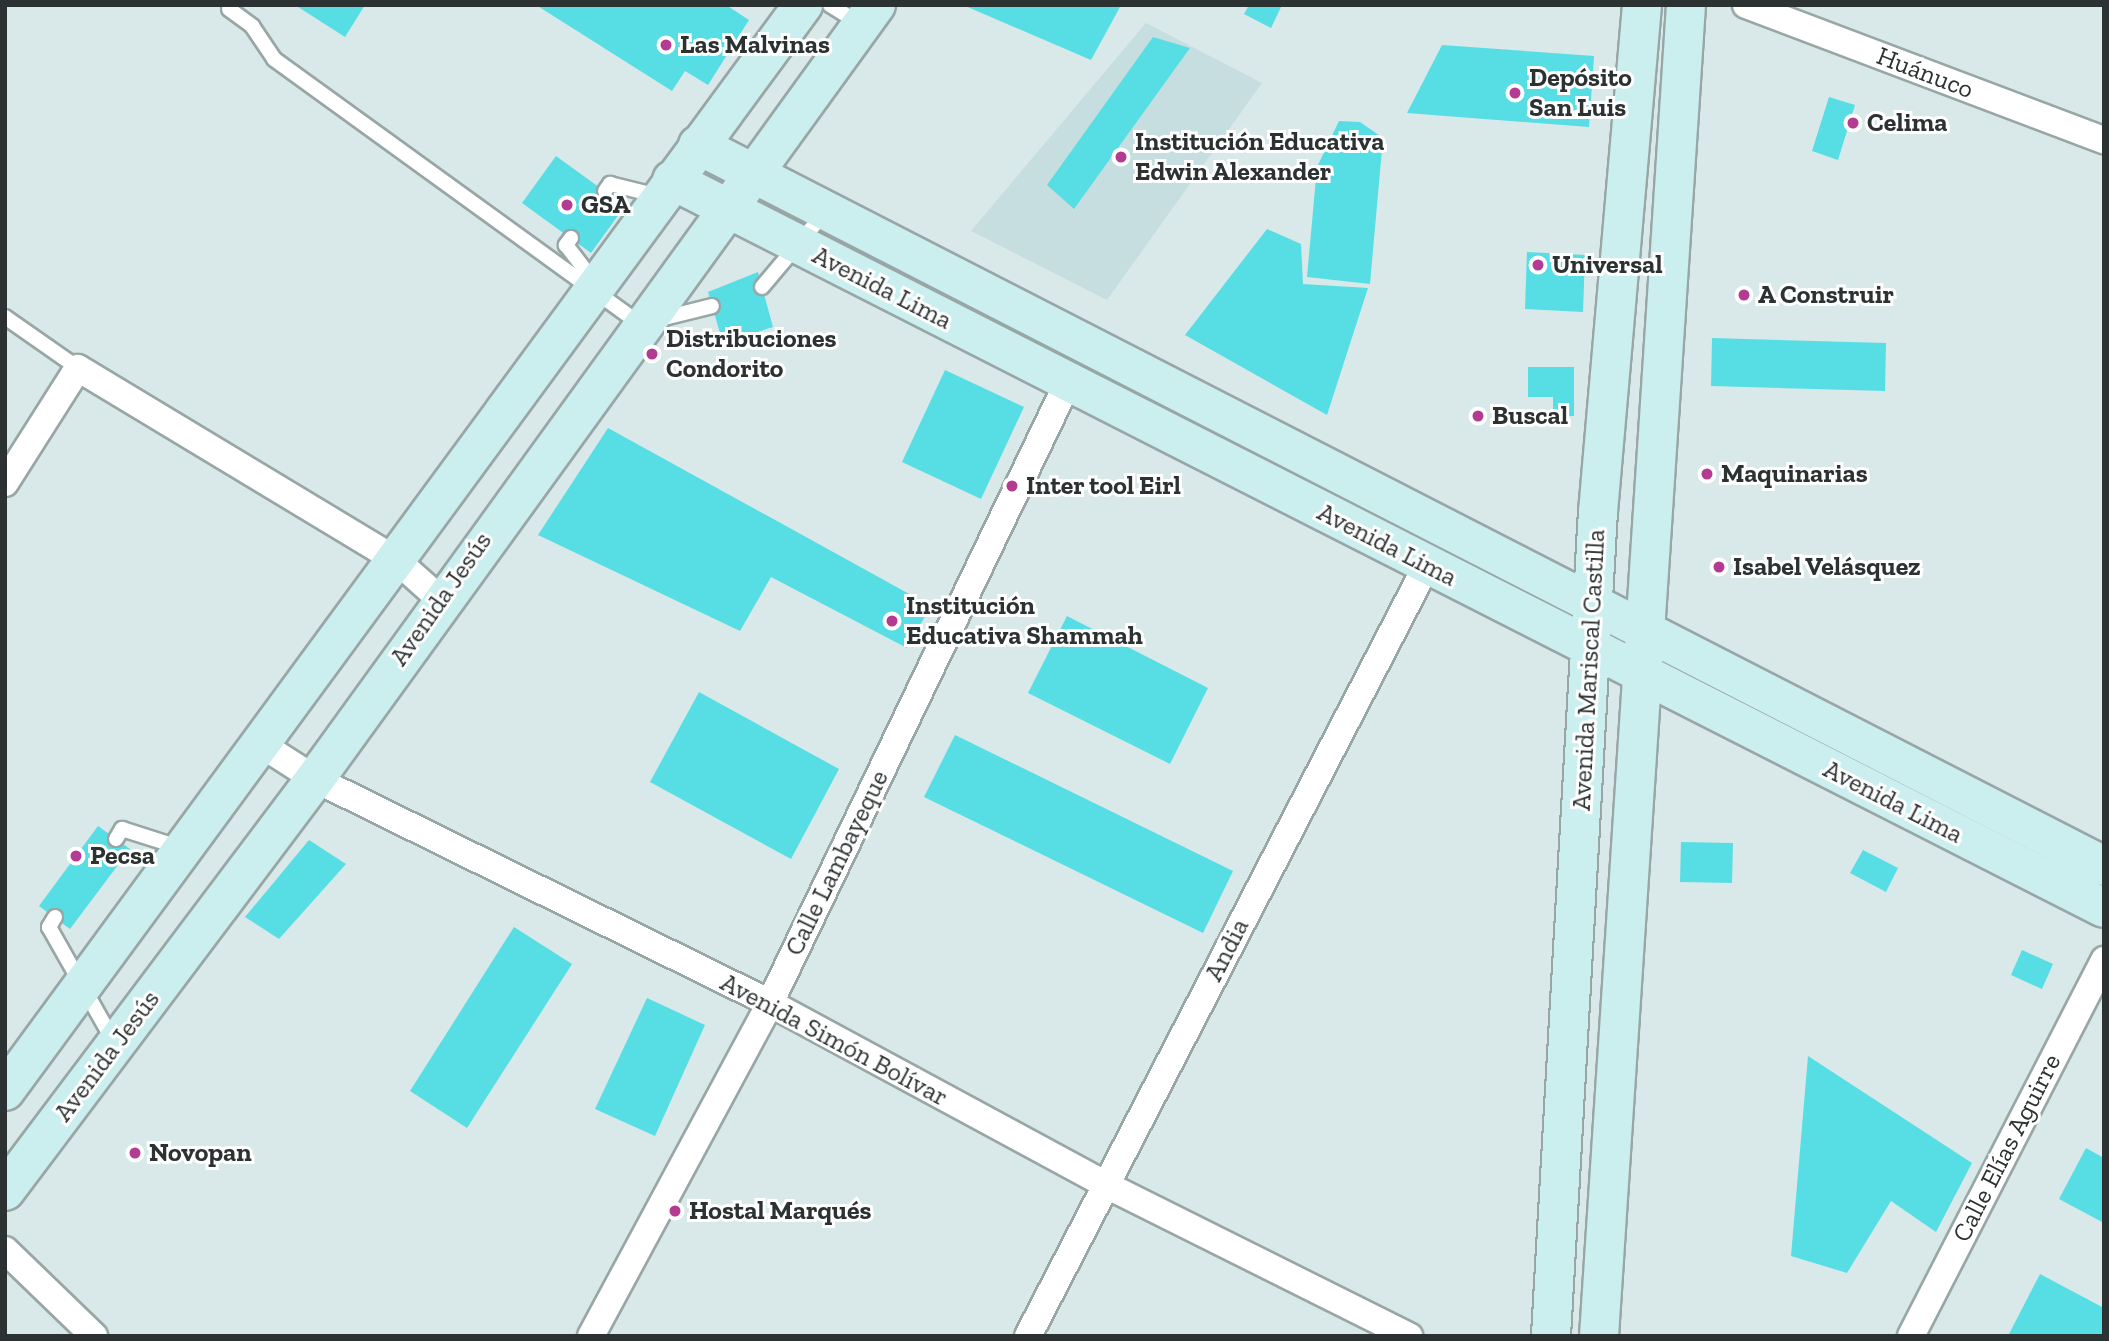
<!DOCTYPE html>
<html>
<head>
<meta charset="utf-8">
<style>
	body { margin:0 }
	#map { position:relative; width:2109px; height:1341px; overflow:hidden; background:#d9e8e8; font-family:"Zilla Slab",serif }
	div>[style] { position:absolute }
	.built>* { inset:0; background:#c6dedf }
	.building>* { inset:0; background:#57dee4 }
	.roads { filter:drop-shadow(2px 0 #98a6a6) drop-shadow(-2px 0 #98a6a6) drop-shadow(0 2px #98a6a6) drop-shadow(0 -2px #98a6a6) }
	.lane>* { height:14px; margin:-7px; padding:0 7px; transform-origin:7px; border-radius:7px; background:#fff }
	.street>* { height:26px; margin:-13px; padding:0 13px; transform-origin:13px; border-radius:13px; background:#fff }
	.secondary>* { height:38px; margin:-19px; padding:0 19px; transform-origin:19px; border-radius:19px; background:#cbeeef }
	.dots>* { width:19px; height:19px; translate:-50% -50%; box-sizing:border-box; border:4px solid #fff; border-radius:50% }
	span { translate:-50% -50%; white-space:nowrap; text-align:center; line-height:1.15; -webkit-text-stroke:6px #fff; paint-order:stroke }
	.poi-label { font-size:26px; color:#2c3131; font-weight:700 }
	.left { translate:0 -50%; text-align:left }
	.street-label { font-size:26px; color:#2c3131 }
	.frame { position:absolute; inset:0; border:7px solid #2c3131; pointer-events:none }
</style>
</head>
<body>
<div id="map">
	<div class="built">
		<div style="clip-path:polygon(1146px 23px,1262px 83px,1107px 300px,971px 231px)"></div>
	</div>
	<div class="building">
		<div style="clip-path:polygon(295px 5px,365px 5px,345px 37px)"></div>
		<div style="clip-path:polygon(536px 5px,726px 5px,749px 20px,708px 85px,685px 71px,672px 91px)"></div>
		<div style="clip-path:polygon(963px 5px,1117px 5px,1120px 7px,1091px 60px)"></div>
		<div style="clip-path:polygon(1249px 5px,1282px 5px,1271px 28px,1244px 14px)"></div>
		<div style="clip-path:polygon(1153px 37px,1190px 48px,1074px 209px,1047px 185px)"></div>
		<div style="clip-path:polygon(1442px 45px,1594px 56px,1589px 127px,1407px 113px)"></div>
		<div style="clip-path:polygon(1829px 97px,1855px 105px,1838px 160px,1812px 151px)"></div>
		<div style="clip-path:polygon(1339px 121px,1360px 122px,1383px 138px,1370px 284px,1307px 277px,1317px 167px)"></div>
		<div style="clip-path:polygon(556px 156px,625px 206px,591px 253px,522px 203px)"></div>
		<div style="clip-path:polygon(1267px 229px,1301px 244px,1303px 284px,1368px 288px,1327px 415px,1185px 335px)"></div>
		<div style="clip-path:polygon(1527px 252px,1585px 255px,1583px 312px,1525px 309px)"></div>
		<div style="clip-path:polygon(758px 272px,773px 327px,723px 343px,708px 292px)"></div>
		<div style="clip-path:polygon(1712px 338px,1886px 343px,1885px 391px,1711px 386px)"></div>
		<div style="clip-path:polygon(1528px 367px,1574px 367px,1574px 416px,1553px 416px,1553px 397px,1528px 397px)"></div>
		<div style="clip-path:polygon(945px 370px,1024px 407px,981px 499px,902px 462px)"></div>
		<div style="clip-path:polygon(608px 428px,931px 606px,907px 648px,771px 577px,740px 631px,538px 535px)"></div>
		<div style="clip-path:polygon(1067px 616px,1208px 688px,1170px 764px,1028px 693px)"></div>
		<div style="clip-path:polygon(699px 692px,839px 769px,791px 859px,650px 782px)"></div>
		<div style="clip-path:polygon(955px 735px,1233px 871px,1203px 933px,924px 797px)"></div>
		<div style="clip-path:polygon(98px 826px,130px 849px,70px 929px,39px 906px)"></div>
		<div style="clip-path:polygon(309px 840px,346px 864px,279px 939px,245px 917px)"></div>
		<div style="clip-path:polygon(1681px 842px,1733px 843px,1732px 883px,1680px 882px)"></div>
		<div style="clip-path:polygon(1863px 850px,1898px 868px,1886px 892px,1850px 873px)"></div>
		<div style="clip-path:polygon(514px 927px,572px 964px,467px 1128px,410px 1091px)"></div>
		<div style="clip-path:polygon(2022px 950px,2053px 964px,2042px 989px,2011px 975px)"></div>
		<div style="clip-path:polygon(647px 998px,705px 1025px,655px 1136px,595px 1109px)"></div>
		<div style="clip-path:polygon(1808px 1056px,1972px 1163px,1936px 1232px,1891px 1201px,1847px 1273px,1791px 1256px)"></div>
		<div style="clip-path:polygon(2086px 1148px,2104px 1158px,2104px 1223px,2059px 1199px)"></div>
		<div style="clip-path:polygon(2040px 1274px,2104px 1308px,2104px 1336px,2009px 1334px)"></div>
	</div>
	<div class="roads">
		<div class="lane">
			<div style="left:830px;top:5px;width:36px;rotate:32deg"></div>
			<div style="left:229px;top:9px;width:29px;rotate:36deg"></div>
			<div style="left:252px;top:26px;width:40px;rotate:56deg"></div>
			<div style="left:274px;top:59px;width:452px;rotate:35.9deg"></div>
			<div style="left:640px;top:324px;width:74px;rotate:-14deg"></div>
			<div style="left:605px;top:191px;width:9px;rotate:-54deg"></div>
			<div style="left:610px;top:184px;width:50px;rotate:13.8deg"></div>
			<div style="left:571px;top:238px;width:9px;rotate:126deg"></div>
			<div style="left:566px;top:245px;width:49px;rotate:52.4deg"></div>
			<div style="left:762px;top:287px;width:99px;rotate:-49.9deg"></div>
			<div style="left:5px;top:317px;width:89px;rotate:34.9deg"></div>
			<div style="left:116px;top:839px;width:12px;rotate:-59deg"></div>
			<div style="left:122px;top:829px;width:63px;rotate:17.6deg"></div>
			<div style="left:55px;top:917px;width:12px;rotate:121deg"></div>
			<div style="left:49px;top:927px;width:130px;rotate:60.5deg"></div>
		</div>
		<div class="street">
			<div style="left:1746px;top:5px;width:383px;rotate:20.7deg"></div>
			<div style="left:5px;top:483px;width:136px;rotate:-57.6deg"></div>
			<div style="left:78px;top:368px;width:370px;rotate:31.1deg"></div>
			<div style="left:395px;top:559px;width:60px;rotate:41.6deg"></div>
			<div style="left:259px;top:743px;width:67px;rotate:32.7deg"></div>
			<div style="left:315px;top:779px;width:507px;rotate:26.21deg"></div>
			<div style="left:770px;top:1003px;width:382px;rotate:28.4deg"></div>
			<div style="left:1106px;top:1185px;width:339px;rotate:26.5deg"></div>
			<div style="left:5px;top:1250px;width:124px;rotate:44deg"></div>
			<div style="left:591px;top:1336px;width:378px;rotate:-61.7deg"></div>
			<div style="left:770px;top:1003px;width:689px;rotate:-64.36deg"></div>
			<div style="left:1028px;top:1336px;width:868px;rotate:-62.64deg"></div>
			<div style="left:1911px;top:1336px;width:423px;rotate:-62.8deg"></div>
		</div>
		<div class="secondary">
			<div style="left:698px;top:145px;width:1580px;rotate:27.15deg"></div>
			<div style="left:672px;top:180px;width:1606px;rotate:26.95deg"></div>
			<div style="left:5px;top:1091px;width:1348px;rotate:-53.69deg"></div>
			<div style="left:5px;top:1191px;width:516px;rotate:-53.04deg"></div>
			<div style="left:315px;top:779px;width:956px;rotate:-54.07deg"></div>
			<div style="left:1551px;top:1336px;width:825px;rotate:-86.74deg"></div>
			<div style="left:1598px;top:512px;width:509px;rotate:-85.04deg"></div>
			<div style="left:1599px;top:1336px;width:1334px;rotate:-86.26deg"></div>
		</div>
	</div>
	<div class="dots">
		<div style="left:666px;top:45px;background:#b33c92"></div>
		<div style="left:1515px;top:93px;background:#b33c92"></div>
		<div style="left:1853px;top:123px;background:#b33c92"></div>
		<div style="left:1121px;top:157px;background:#b33c92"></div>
		<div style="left:567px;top:205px;background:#b33c92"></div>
		<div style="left:1538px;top:265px;background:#b33c92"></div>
		<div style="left:1744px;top:295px;background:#b33c92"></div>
		<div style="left:652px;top:354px;background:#b33c92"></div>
		<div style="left:1478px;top:416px;background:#b33c92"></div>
		<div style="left:1707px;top:474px;background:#b33c92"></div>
		<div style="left:1012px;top:486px;background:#b33c92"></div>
		<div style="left:1719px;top:567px;background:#b33c92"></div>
		<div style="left:892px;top:621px;background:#b33c92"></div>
		<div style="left:76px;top:856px;background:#b33c92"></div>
		<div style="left:135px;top:1153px;background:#b33c92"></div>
		<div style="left:675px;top:1211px;background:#b33c92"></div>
	</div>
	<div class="poi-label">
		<span class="left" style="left:680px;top:45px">Las Malvinas</span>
		<span class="left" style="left:1529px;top:93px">Depósito<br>San Luis</span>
		<span class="left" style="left:1867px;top:123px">Celima</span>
		<span class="left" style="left:1135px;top:157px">Institución Educativa<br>Edwin Alexander</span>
		<span class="left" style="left:581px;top:205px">GSA</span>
		<span class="left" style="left:1552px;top:265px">Universal</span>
		<span class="left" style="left:1758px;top:295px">A Construir</span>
		<span class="left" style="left:666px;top:354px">Distribuciones<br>Condorito</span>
		<span class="left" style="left:1492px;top:416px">Buscal</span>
		<span class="left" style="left:1721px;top:474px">Maquinarias</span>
		<span class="left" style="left:1026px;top:486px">Inter tool Eirl</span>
		<span class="left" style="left:1733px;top:567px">Isabel Velásquez</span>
		<span class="left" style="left:906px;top:621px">Institución<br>Educativa Shammah</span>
		<span class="left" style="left:90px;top:856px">Pecsa</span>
		<span class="left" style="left:149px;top:1153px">Novopan</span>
		<span class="left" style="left:689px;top:1211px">Hostal Marqués</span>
	</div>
	<div class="street-label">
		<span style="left:1925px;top:73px;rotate:21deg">Huánuco</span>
		<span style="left:882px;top:288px;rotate:27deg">Avenida Lima</span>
		<span style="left:1387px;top:545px;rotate:27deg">Avenida Lima</span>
		<span style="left:441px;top:599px;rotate:-55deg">Avenida Jesús</span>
		<span style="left:1589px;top:670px;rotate:-87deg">Avenida Mariscal Castilla</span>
		<span style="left:1893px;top:802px;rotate:27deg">Avenida Lima</span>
		<span style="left:837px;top:863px;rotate:-64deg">Calle Lambayeque</span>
		<span style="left:1227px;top:950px;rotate:-63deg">Andia</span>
		<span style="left:834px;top:1040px;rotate:28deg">Avenida Simón Bolívar</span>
		<span style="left:107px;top:1056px;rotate:-53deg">Avenida Jesús</span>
		<span style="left:2007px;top:1148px;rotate:-63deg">Calle Elías Aguirre</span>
	</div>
	<div class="frame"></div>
</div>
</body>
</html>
